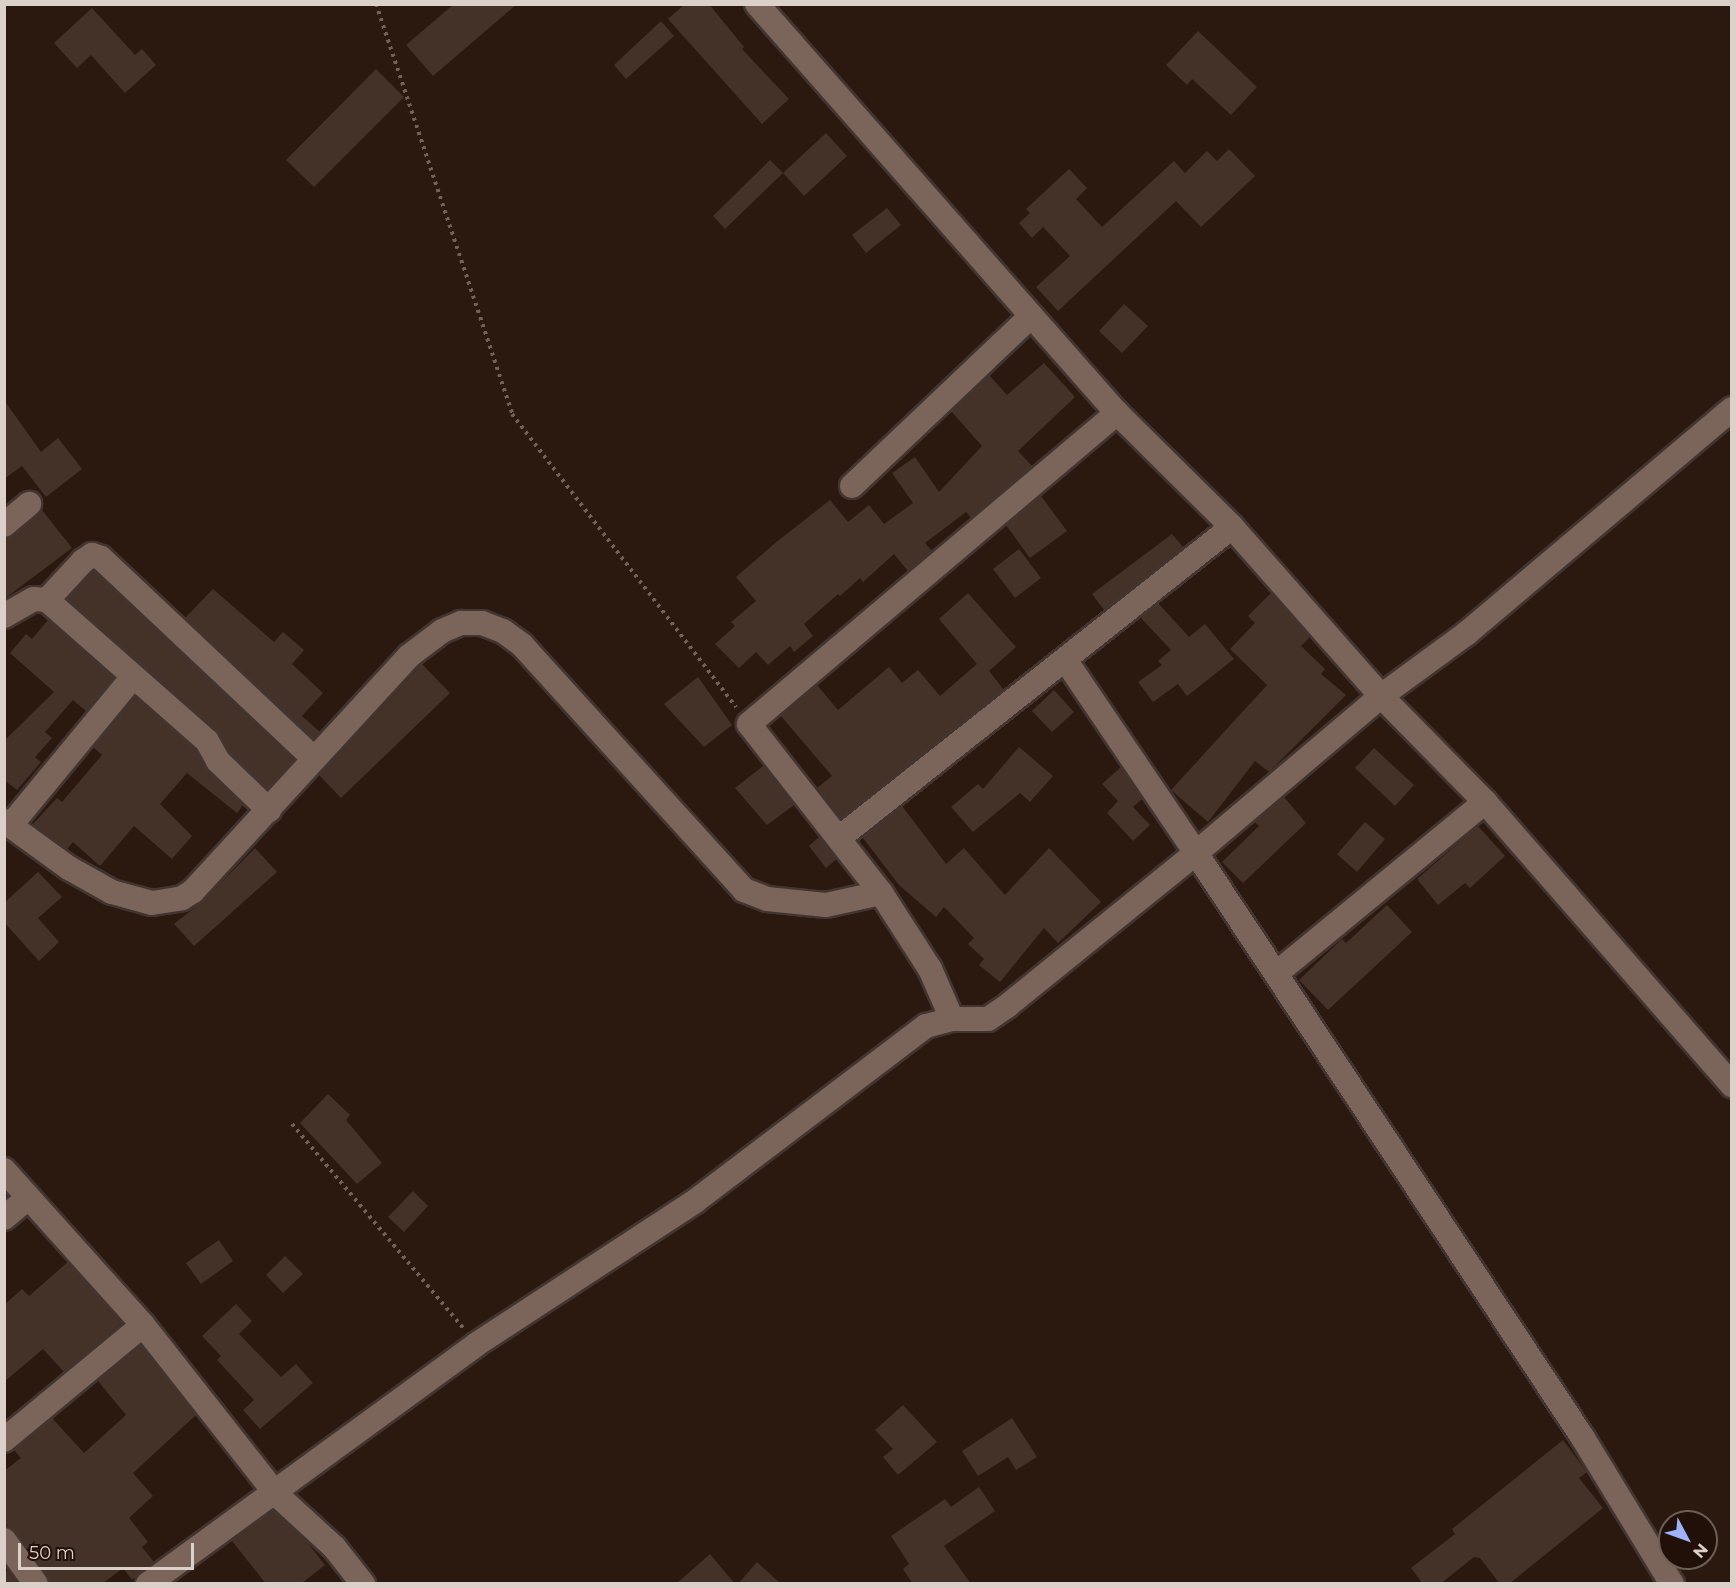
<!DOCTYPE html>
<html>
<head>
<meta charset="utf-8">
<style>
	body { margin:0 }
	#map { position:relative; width:1736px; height:1588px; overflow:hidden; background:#2b1910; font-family:Montserrat,sans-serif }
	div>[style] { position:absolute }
	.building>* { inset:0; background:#443127 }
	.path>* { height:4px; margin-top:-2px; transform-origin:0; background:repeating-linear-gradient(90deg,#706159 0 3px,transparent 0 7.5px) }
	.roads { filter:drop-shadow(2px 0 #423531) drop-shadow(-2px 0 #423531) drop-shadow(0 2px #423531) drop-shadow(0 -2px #423531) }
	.minor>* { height:24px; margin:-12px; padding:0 12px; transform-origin:12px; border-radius:12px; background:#7b655a }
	span { translate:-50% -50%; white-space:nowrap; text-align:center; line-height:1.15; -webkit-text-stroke:4.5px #211007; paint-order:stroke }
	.frame { position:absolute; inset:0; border:6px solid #dcd0ca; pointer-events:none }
	.north { position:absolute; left:1658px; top:1510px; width:60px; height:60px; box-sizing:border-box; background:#211007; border:2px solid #6c5d55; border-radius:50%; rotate:131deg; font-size:16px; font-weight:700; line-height:24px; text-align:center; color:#dcd0ca }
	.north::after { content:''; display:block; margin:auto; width:21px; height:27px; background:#9fb3fd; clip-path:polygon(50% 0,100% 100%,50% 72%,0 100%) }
	.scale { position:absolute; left:18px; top:1543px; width:176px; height:27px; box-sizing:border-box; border:3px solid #dcd0ca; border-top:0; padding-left:8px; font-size:18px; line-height:21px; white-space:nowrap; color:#dcd0ca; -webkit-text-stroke:4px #211007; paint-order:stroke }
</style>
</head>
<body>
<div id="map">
	<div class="building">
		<div style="clip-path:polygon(454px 4px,517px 4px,433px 76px,406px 45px)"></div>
		<div style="clip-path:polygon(685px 4px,709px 4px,744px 47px,742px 49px,789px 99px,762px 124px,668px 19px)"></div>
		<div style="clip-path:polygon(92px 8px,135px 55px,142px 49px,156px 65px,125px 93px,91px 55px,77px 68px,54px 43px)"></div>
		<div style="clip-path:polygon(661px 21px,674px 36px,626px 79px,614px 65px)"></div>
		<div style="clip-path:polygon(1198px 31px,1257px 87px,1231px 115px,1192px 79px,1187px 85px,1166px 65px)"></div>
		<div style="clip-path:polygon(376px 69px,404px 97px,314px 187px,286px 160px)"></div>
		<div style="clip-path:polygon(826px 133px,847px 156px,804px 196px,783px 173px)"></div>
		<div style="clip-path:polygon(1229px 149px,1255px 176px,1201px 227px,1176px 201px,1058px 311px,1036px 287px,1070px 256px,1043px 227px,1032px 238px,1019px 223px,1030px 213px,1026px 209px,1069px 169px,1087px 188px,1076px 199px,1102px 227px,1174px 161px,1185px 173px,1207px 151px,1217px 161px)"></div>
		<div style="clip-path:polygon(770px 160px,783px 173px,725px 229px,713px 216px)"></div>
		<div style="clip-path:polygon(887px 208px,901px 225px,866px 253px,852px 235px)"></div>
		<div style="clip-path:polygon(1124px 304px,1148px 326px,1122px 353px,1099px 331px)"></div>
		<div style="clip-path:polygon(1044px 363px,1075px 397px,1018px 451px,1032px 466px,971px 518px,966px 512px,925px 543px,932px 551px,908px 571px,894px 554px,863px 582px,860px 578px,840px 596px,838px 594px,804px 624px,813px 636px,794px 652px,790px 646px,768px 665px,756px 652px,739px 668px,715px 644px,735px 626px,731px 622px,756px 601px,736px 577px,774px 544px,830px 500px,848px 522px,869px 505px,884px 524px,913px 503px,892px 473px,915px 457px,939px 492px,982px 446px,951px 411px,989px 375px,1007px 395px)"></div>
		<div style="clip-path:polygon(4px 400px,41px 452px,58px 438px,82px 469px,46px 497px,22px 466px,4px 479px)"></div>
		<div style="clip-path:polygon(1041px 496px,1067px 531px,1030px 558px,1006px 525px)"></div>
		<div style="clip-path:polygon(42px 510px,72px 548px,4px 599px,4px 539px)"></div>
		<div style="clip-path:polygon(1172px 534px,1183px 547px,1104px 610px,1092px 594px)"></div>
		<div style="clip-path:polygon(1019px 549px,1041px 578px,1015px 598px,993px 569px)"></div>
		<div style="clip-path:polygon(94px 571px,294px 760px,268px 789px,229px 752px,216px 730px,67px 599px)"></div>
		<div style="clip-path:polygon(213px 589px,274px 642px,283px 632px,304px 650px,292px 664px,323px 693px,302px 716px,320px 732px,313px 739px,185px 618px)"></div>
		<div style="clip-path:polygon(968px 593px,1016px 647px,989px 671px,1004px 690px,841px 818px,817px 788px,832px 776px,781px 716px,817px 685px,838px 710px,889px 667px,902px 683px,918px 670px,940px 696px,977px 664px,939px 619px)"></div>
		<div style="clip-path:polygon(1271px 593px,1310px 637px,1301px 646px,1325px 669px,1321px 674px,1346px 695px,1269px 772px,1255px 761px,1208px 822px,1171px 790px,1267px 685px,1230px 649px,1255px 623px,1248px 616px)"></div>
		<div style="clip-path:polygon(1158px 603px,1189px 637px,1205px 624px,1234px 659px,1187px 696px,1178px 684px,1153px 702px,1138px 682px,1162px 665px,1158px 661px,1171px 650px,1141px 618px)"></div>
		<div style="clip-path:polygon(48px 620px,114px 678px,86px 711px,73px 700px,45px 732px,52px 738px,35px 757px,41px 762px,17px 790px,4px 780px,4px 741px,54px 692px,10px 653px,26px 634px,32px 639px)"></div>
		<div style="clip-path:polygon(422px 664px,450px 693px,341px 798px,319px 775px)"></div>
		<div style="clip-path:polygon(698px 677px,732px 725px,704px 747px,664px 704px)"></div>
		<div style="clip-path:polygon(1054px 690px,1074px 712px,1052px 732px,1032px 711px)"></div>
		<div style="clip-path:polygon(135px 697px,196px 750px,208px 771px,243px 805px,237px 813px,187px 773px,160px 804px,192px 836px,172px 859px,134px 826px,100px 866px,73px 842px,67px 849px,33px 824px,57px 798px,62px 802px,102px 755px,93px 747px)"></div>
		<div style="clip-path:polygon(1019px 747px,1053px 776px,1030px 802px,1020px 793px,973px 832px,951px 807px,978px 784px,983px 789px)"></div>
		<div style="clip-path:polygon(1374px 748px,1414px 785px,1395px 806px,1355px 768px)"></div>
		<div style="clip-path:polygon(763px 766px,794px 805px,767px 825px,735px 788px)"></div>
		<div style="clip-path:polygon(1121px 767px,1142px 799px,1133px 807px,1150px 825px,1133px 841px,1107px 813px,1118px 801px,1102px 784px)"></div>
		<div style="clip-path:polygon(1284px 797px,1306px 823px,1243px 883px,1222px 862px,1259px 826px,1255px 822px)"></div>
		<div style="clip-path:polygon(902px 806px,946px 864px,964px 848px,1005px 895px,1049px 848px,1101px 902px,1058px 943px,1044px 928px,1000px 982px,979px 965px,984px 959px,968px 944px,974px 938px,944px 907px,936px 917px,899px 885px,863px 838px,858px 841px)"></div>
		<div style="clip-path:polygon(1365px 822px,1385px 839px,1357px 872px,1337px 854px)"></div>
		<div style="clip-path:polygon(1478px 826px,1505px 856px,1470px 888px,1465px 883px,1438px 905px,1417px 879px)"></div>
		<div style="clip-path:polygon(819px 837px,837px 859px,826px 868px,809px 846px)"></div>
		<div style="clip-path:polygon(255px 848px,277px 872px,194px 946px,174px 924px,203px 901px)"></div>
		<div style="clip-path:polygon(38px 872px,62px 897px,38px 918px,59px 942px,39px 961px,4px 922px,4px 903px)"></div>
		<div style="clip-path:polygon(1387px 905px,1412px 932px,1328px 1010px,1299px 980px,1342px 939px,1346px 943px)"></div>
		<div style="clip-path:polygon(328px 1094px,350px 1115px,346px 1120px,382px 1163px,357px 1184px,300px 1123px)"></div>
		<div style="clip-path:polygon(413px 1191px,428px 1206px,404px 1232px,388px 1217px)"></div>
		<div style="clip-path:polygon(219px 1240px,233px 1261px,201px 1284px,186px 1263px)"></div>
		<div style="clip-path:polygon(285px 1256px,303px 1274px,283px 1293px,266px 1275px)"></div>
		<div style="clip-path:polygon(68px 1262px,122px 1323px,64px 1372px,43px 1349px,4px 1382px,4px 1305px,22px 1289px,29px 1296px)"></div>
		<div style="clip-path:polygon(236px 1304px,252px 1321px,239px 1334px,281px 1377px,296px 1364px,313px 1383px,260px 1429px,243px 1410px,254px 1400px,217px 1360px,221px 1356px,202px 1336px)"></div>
		<div style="clip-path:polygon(141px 1345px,196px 1415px,133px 1473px,153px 1496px,129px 1518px,148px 1542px,142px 1547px,154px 1562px,132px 1580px,123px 1568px,102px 1584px,50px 1584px,4px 1521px,4px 1471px,21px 1458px,14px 1450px,52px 1418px,84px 1453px,126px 1415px,98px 1381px)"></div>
		<div style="clip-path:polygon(903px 1405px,937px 1442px,898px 1475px,883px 1457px,893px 1449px,875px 1430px)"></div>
		<div style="clip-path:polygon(1012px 1418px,1037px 1457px,1016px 1470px,1008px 1457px,978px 1476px,962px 1451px)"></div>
		<div style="clip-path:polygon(1563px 1440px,1587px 1472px,1579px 1478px,1603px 1508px,1509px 1584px,1500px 1584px,1480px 1558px,1474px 1557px,1440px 1584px,1423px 1584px,1411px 1568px,1455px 1534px,1452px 1529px)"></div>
		<div style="clip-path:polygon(979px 1487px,995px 1511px,944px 1546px,971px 1584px,913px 1584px,903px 1569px,909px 1564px,891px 1536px,945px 1499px,951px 1507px)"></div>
		<div style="clip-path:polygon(273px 1510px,307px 1542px,325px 1565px,301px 1584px,266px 1584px,232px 1541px)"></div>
		<div style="clip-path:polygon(710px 1554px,735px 1584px,676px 1584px)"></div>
		<div style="clip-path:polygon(757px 1562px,781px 1584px,738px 1584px)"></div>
		<div style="clip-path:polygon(7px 1569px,18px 1584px,4px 1584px)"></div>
	</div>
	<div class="path">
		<div style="left:376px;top:4px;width:432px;rotate:71.6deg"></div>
		<div style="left:512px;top:414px;width:369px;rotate:52.6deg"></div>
		<div style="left:292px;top:1124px;width:266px;rotate:50deg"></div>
	</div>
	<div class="roads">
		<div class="minor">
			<div style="left:757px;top:4px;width:545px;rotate:48.65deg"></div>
			<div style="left:1117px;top:413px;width:162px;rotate:44.7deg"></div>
			<div style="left:1232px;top:527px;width:225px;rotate:48.6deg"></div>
			<div style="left:1381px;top:696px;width:148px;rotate:45.5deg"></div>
			<div style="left:1485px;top:802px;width:376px;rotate:48.9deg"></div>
			<div style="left:852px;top:486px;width:247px;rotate:-43.5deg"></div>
			<div style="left:4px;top:525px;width:33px;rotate:-40deg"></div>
			<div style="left:47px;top:600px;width:53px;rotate:-47.3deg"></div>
			<div style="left:83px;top:561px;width:11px;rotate:-34deg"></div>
			<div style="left:92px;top:555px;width:9px;rotate:18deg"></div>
			<div style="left:101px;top:558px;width:291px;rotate:43.3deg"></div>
			<div style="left:4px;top:616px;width:34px;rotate:-30deg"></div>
			<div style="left:34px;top:599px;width:13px;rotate:4deg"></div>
			<div style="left:47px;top:600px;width:213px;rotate:41.4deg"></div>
			<div style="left:207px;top:741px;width:23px;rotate:61deg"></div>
			<div style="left:218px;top:761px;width:71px;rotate:43.9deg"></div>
			<div style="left:4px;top:821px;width:80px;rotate:35.9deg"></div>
			<div style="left:69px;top:868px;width:49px;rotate:29.2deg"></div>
			<div style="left:112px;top:892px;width:41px;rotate:15.4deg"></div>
			<div style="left:152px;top:903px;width:30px;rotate:-9deg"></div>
			<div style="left:182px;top:898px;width:13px;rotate:-32deg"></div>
			<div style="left:193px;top:891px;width:319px;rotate:-47.4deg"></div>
			<div style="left:409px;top:656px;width:41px;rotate:-37.1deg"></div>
			<div style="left:442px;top:631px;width:21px;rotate:-23deg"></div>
			<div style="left:461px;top:623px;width:21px"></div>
			<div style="left:482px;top:623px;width:22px;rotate:21deg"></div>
			<div style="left:503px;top:631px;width:24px;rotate:36deg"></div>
			<div style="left:522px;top:645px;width:331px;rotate:47.8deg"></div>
			<div style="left:744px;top:890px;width:25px;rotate:21deg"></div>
			<div style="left:767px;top:899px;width:59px;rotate:5.8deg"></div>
			<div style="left:826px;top:905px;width:56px;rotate:-12.3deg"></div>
			<div style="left:10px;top:826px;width:192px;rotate:-50.5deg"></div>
			<div style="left:839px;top:838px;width:501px;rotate:-38.36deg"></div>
			<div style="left:1278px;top:972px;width:268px;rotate:-39.4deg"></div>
			<div style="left:952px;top:1019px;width:55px;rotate:-113.7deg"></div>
			<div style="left:930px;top:969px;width:90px;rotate:-122.8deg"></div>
			<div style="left:881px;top:893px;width:214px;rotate:-128deg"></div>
			<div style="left:749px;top:724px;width:482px;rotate:-40.2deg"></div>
			<div style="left:4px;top:1170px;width:208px;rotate:48.1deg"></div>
			<div style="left:143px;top:1325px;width:214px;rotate:51.8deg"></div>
			<div style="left:275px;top:1493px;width:80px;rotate:42.5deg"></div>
			<div style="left:334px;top:1547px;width:47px;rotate:51.9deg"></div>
			<div style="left:4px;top:1218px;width:31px;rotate:-40deg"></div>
			<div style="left:4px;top:1440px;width:180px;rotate:-39.6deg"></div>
			<div style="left:4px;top:1540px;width:54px;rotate:54deg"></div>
			<div style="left:148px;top:1584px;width:407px;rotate:-36.1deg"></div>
			<div style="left:477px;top:1344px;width:259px;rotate:-33.2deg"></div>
			<div style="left:694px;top:1202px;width:291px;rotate:-37.2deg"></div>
			<div style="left:926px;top:1026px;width:27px;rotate:-15deg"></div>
			<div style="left:952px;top:1019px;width:36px"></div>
			<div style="left:988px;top:1019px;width:23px;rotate:-34deg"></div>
			<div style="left:1007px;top:1006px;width:243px;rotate:-39deg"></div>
			<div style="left:1196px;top:853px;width:232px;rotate:-124.1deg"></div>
			<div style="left:1672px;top:1584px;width:171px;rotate:-121.4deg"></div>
			<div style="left:1583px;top:1438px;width:701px;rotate:-123.49deg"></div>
			<div style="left:1196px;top:853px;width:243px;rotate:-40.3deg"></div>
			<div style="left:1381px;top:696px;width:107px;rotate:-36.2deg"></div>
			<div style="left:1467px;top:633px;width:347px;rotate:-40.2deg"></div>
		</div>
	</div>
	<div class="frame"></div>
	<div class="north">N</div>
	<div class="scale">50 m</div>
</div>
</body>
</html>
